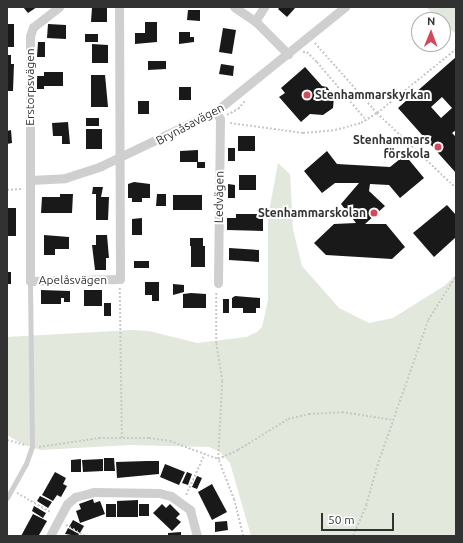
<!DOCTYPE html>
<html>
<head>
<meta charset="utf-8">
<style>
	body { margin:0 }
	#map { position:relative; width:463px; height:543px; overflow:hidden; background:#fff; font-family:Ubuntu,sans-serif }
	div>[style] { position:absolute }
	.green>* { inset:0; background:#e2e8dc }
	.building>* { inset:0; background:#191919 }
	.path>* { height:1.5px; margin-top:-0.75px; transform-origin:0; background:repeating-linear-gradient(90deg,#c9c9c9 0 2px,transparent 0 4px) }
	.service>* { height:4.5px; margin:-2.25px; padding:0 2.25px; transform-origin:2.25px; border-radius:2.25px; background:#cfcfcf }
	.minor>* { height:9px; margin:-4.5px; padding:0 4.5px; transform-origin:4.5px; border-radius:4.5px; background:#cfcfcf }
	.dots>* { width:11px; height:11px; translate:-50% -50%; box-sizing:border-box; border:2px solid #fff; border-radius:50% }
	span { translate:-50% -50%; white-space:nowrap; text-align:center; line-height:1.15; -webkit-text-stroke:4px #fff; paint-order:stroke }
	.street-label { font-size:12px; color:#323232 }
	.poi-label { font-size:12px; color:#323232; font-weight:700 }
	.left { translate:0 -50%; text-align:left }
	.right { translate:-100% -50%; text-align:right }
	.frame { position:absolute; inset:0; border:8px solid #323232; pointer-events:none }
	.north { position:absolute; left:411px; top:12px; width:40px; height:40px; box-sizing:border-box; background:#fff; border:1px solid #adadad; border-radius:50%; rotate:1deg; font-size:11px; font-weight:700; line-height:16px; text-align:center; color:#323232 }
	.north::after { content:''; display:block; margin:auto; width:14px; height:18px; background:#d4495a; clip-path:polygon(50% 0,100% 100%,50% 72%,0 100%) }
	.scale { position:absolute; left:321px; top:513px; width:73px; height:18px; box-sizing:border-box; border:2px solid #323232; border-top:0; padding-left:5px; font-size:12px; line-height:14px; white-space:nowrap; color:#323232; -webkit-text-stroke:3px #fff; paint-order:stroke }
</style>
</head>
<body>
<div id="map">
	<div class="green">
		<div style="clip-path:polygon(426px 7px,456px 7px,456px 33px,448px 29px,443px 24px,443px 20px,438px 20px)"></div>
		<div style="clip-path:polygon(278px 163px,290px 174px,293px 229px,302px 266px,339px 308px,369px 323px,393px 318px,444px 286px,456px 275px,456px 536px,251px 536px,230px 463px,220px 452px,209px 447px,130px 445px,41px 450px,24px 445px,7px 435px,7px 337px,131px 330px,149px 331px,197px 343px,246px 337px,257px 332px,262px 327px,268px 300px,268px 217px)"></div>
	</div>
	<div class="building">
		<div style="clip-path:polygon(23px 7px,37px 7px,28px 13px)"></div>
		<div style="clip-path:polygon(92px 7px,107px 7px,107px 22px,91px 22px)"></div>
		<div style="clip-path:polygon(280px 7px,296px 7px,287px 17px,278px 9px)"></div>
		<div style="clip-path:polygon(188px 10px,200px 10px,200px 21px,187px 20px)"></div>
		<div style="clip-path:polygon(145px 22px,157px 22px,157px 42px,135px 44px,135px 33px,145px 33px)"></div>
		<div style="clip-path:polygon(7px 24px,14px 24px,14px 47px,7px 47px)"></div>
		<div style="clip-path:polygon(48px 24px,66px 25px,66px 39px,47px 38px)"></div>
		<div style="clip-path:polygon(223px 28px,236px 30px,232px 54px,219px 52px)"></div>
		<div style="clip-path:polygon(179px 32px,190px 32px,190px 37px,194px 37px,194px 42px,179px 44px)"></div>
		<div style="clip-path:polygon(85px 34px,98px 34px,98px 42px,85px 42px)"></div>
		<div style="clip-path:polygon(38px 42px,45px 42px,45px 57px,37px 57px)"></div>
		<div style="clip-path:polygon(92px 44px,108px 45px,108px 63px,92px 63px)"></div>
		<div style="clip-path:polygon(7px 55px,11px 55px,11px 64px,14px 64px,13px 91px,7px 91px)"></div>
		<div style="clip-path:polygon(evenodd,456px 57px,456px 130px,452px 133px,456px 137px,456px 173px,398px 108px,456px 57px,442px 97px,452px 108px,441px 118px,431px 107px,442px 97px)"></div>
		<div style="clip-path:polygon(148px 61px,166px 61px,166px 69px,148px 70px)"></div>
		<div style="clip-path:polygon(221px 64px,234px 66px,233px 76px,219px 74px)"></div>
		<div style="clip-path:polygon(305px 67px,322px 86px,327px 87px,334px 97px,333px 108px,323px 115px,310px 114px,301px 122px,279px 97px,285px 93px,281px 88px)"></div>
		<div style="clip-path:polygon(44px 72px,63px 72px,63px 86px,44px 86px,44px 89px,37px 89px,37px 76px,44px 76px)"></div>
		<div style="clip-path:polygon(91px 75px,105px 75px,108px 107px,91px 107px)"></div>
		<div style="clip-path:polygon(179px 87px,191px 87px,191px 100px,179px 100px)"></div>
		<div style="clip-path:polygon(138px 101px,149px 101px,149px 114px,138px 114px)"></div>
		<div style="clip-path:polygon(86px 118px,99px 118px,99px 126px,86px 126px)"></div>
		<div style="clip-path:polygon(68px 122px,70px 144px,62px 144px,62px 136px,53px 136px,52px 123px)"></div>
		<div style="clip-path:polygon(86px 129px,102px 129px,102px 149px,86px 149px)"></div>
		<div style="clip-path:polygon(11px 130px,12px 143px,7px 144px,7px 131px)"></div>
		<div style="clip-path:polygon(238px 136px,255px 136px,255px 151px,238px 151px)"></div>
		<div style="clip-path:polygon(228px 148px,235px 148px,235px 161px,228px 161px)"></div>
		<div style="clip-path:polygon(198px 150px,198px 162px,180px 162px,180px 151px)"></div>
		<div style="clip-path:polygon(327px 151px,337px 164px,390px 167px,405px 155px,424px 178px,400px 198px,389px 185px,370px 184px,369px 191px,385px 206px,365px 224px,386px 224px,405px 247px,392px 259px,326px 255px,314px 243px,334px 224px,356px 223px,341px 204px,359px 183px,335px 183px,322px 193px,304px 171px)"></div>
		<div style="clip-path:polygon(197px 162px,205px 162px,205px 168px,197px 168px)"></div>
		<div style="clip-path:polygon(239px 175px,256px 175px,256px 190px,239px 190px)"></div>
		<div style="clip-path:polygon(134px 182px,150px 184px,150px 198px,142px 198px,142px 202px,132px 202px,132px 198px,128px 198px,128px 184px)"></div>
		<div style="clip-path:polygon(228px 184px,235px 185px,235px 198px,228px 198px)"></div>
		<div style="clip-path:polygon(93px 187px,103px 187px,101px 197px,109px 197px,108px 220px,96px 220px,96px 194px,92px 194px)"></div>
		<div style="clip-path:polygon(60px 194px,73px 194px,72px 213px,41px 213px,42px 197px,60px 197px)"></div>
		<div style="clip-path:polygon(157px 194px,166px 194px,166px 206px,156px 206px)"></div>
		<div style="clip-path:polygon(173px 195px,202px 195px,202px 210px,173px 210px)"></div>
		<div style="clip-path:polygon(447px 205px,456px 215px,456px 237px,434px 257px,413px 233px)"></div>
		<div style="clip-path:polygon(7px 208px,16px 208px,16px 236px,7px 236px)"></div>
		<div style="clip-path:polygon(236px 214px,263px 214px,263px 231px,227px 230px,227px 218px,236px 218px)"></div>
		<div style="clip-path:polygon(142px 218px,142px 235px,132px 235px,132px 219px)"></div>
		<div style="clip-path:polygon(44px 235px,69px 237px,69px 249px,55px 249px,55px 255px,44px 255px)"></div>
		<div style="clip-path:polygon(96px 235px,107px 235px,109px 258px,106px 258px,106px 270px,95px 270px,92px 245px,96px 245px)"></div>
		<div style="clip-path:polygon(190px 238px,203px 238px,203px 246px,190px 246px)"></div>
		<div style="clip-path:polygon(191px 246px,205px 246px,205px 267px,191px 267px)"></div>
		<div style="clip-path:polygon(229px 248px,259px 250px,259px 262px,229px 260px)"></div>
		<div style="clip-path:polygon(134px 261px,149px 261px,149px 268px,134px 268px)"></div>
		<div style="clip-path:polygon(7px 272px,11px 272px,11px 284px,7px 284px)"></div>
		<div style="clip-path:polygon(145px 282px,159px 282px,159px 301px,152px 301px,152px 295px,145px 295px)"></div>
		<div style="clip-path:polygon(173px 284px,184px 285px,184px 292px,173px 295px)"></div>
		<div style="clip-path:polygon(41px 290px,70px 291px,70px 302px,64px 302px,64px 298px,61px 298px,61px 304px,41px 304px)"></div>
		<div style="clip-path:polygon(84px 290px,102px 290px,102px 306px,84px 306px)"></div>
		<div style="clip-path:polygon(191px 293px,206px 294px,206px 308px,183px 308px,183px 294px)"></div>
		<div style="clip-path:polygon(235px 296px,260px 298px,260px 308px,256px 308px,256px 313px,243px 313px,243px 308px,232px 308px,232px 298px)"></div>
		<div style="clip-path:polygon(223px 299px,229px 299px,229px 313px,223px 313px)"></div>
		<div style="clip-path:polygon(104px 303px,111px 303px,111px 316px,104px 316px)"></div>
		<div style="clip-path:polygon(104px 458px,114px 458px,115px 471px,104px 471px)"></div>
		<div style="clip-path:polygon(81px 459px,81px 472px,71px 472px,71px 460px)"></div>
		<div style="clip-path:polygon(103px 459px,103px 471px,83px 472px,82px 460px)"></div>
		<div style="clip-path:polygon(147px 461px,159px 461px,159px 474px,117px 478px,116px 462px)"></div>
		<div style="clip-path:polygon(165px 464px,185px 472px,179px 485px,160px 477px)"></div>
		<div style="clip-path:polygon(55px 472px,66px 478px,63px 484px,67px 486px,61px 497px,57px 495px,53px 501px,42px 495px)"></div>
		<div style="clip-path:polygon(187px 472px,192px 474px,188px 485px,182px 483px)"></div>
		<div style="clip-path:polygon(197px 476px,202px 478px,197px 489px,192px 487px)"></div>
		<div style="clip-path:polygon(212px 484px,227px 512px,212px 520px,198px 492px)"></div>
		<div style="clip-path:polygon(40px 496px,52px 502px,48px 508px,37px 501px)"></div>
		<div style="clip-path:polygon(93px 499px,94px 503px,100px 501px,105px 514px,80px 523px,76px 511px,81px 509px,79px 504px)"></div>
		<div style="clip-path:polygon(138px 500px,138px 517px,117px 517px,117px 501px)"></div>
		<div style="clip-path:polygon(106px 504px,116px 504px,116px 517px,106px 517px)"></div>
		<div style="clip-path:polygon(139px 504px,149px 504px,149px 516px,139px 516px)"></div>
		<div style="clip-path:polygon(162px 504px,166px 508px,170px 504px,180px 514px,176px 518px,181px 522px,172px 531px,153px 513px)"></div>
		<div style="clip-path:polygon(34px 506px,46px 513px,43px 518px,32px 511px)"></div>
		<div style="clip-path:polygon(33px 514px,47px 521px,39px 535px,21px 536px)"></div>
		<div style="clip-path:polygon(73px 520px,84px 526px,80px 533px,69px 527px)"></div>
		<div style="clip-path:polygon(227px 521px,228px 530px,215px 532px,215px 522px)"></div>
		<div style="clip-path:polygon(68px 528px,79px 534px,78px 536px,65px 534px)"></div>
		<div style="clip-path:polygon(181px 532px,181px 536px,168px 536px,168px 533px)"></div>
	</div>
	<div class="path">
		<div style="left:315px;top:43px;width:94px;rotate:48.5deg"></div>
		<div style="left:377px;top:113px;width:109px;rotate:43.5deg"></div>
		<div style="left:303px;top:52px;width:4px"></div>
		<div style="left:307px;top:52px;width:14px;rotate:45deg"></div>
		<div style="left:317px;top:62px;width:76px;rotate:49.8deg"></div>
		<div style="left:227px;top:115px;width:13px;rotate:-29deg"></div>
		<div style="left:238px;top:109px;width:11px;rotate:-49deg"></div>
		<div style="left:230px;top:123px;width:74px;rotate:7.8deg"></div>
		<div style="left:303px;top:133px;width:32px;rotate:-5deg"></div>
		<div style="left:335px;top:130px;width:27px;rotate:-15deg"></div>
		<div style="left:361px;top:123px;width:19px;rotate:-32deg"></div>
		<div style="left:377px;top:113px;width:102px;rotate:-39deg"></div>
		<div style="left:7px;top:190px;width:14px;rotate:-4deg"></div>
		<div style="left:120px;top:288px;width:150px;rotate:89.2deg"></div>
		<div style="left:7px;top:440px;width:20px;rotate:15deg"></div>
		<div style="left:39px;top:447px;width:61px;rotate:-8.5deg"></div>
		<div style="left:99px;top:438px;width:50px"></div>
		<div style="left:149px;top:438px;width:21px;rotate:8deg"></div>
		<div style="left:170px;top:441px;width:51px;rotate:20.6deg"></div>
		<div style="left:218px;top:459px;width:78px;rotate:-87.1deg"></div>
		<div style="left:222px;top:381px;width:38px;rotate:-99deg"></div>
		<div style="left:216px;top:343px;width:50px;rotate:-90deg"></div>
		<div style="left:17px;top:493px;width:40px;rotate:29.7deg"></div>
		<div style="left:186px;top:495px;width:46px;rotate:-65.7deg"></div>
		<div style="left:66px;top:525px;width:22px;rotate:30deg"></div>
		<div style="left:243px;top:536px;width:37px;rotate:-104deg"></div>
		<div style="left:234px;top:500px;width:44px;rotate:-111.3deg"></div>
		<div style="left:218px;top:459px;width:22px;rotate:-24deg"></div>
		<div style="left:238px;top:450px;width:59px;rotate:-31.8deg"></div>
		<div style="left:288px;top:419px;width:22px;rotate:-13deg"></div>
		<div style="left:309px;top:414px;width:33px;rotate:-3deg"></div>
		<div style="left:342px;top:412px;width:52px;rotate:8.9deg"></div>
		<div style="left:353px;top:536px;width:34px;rotate:-67deg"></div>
		<div style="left:366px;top:505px;width:41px;rotate:-74.2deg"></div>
		<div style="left:377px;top:466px;width:155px;rotate:-70.7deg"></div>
		<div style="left:428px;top:320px;width:52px;rotate:-57.5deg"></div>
	</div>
	<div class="service">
		<div style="left:7px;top:498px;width:39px;rotate:-61deg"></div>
		<div style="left:26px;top:464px;width:18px;rotate:-71deg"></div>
		<div style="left:32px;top:447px;width:166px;rotate:-90.7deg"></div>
	</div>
	<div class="minor">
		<div style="left:59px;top:7px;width:33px;rotate:142deg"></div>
		<div style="left:33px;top:27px;width:9px;rotate:108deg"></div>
		<div style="left:30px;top:36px;width:245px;rotate:90deg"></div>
		<div style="left:30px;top:281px;width:90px;rotate:-1.3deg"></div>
		<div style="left:120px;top:279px;width:272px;rotate:-90.2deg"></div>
		<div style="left:234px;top:7px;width:25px;rotate:34deg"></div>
		<div style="left:255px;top:21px;width:47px;rotate:45deg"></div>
		<div style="left:255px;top:21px;width:17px;rotate:-57deg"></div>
		<div style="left:216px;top:111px;width:9px;rotate:63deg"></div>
		<div style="left:220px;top:119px;width:164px;rotate:90.7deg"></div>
		<div style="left:30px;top:180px;width:35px;rotate:-3deg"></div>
		<div style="left:65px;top:178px;width:38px;rotate:-18deg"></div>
		<div style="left:101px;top:166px;width:127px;rotate:-25.6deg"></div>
		<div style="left:216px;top:111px;width:166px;rotate:-38.9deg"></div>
		<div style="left:50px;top:536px;width:36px;rotate:-62deg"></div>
		<div style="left:67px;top:504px;width:11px;rotate:-41deg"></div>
		<div style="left:75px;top:497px;width:20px;rotate:-15deg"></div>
		<div style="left:94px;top:492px;width:65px;rotate:0.9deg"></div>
		<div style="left:159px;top:493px;width:12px;rotate:14deg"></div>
		<div style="left:171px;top:496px;width:24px;rotate:36deg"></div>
		<div style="left:190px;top:510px;width:27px;rotate:75deg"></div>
	</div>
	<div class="dots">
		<div style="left:307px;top:95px;background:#d4495a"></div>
		<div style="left:438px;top:147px;background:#d4495a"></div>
		<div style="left:374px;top:213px;background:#d4495a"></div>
	</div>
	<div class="street-label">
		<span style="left:30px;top:87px;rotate:-90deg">Erstorpsvägen</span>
		<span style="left:190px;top:124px;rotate:-28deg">Brynåsavägen</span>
		<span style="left:219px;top:197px;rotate:-89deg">Ledvägen</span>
		<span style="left:73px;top:280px">Apelåsvägen</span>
	</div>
	<div class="poi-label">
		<span class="left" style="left:315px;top:95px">Stenhammarskyrkan</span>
		<span class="right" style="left:430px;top:147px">Stenhammars<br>förskola</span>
		<span class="right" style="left:366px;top:213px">Stenhammarskolan</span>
	</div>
	<div class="frame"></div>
	<div class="north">N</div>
	<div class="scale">50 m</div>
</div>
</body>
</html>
